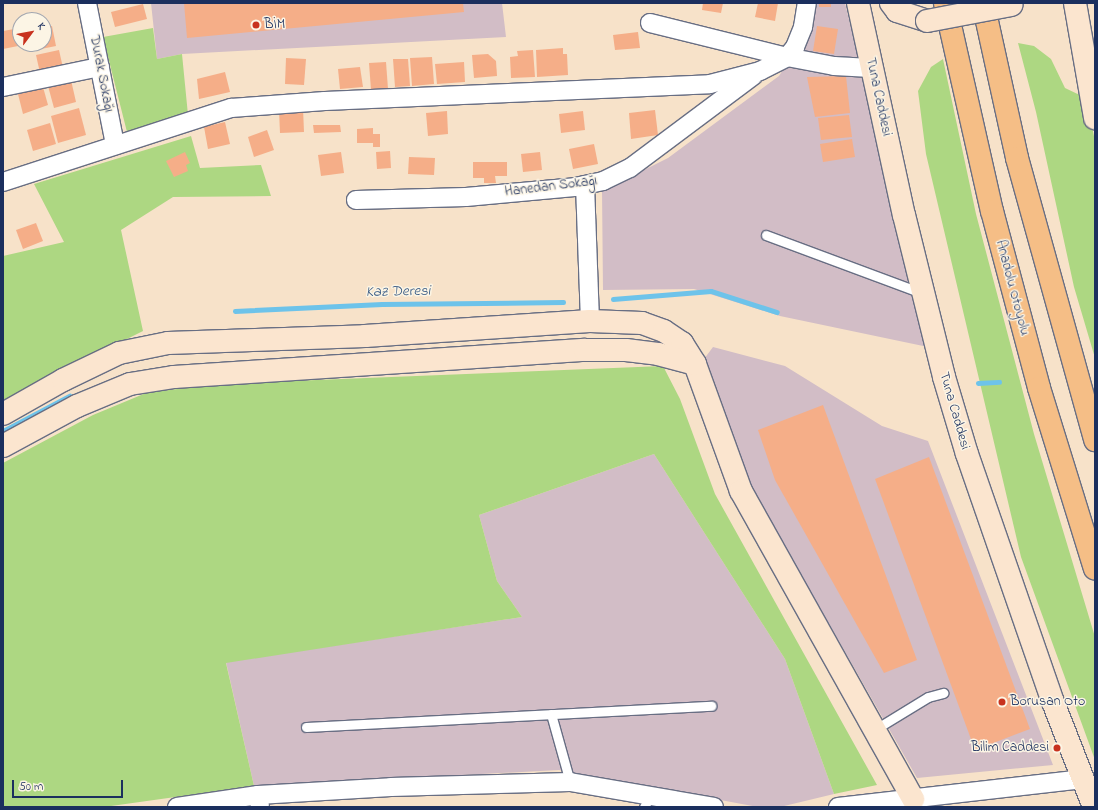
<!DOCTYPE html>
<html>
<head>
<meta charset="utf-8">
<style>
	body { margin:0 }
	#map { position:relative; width:1098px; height:810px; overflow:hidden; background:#f7e2c9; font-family:"Indie Flower",sans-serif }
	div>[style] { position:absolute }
	.industrial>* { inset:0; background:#d2bdc6 }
	.green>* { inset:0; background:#add782 }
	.stream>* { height:4.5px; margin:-2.25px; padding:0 2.25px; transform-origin:2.25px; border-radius:2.25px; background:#6dc3ea }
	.building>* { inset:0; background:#f5ae88 }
	.roads { filter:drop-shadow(1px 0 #686e83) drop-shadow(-1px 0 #686e83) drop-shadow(0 1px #686e83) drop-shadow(0 -1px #686e83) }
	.lane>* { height:9px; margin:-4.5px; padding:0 4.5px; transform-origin:4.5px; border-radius:4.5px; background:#fff }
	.street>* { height:18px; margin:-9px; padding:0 9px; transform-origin:9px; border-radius:9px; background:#fff }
	.secondary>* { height:22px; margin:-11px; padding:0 11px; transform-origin:11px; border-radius:11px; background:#fbe5cf }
	.highway>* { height:22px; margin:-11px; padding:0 11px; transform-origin:11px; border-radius:11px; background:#f5be86 }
	.bridges { filter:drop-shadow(1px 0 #686e83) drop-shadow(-1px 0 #686e83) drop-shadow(0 1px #686e83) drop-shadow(0 -1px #686e83) }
	.secondary-bridge>* { height:22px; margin:-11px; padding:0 11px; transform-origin:11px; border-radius:11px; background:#fbe5cf }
	.dots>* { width:11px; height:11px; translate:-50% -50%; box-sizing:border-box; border:2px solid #fcf5e5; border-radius:50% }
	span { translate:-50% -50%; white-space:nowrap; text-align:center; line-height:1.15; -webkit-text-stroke:3px #fcf5e5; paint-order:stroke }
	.poi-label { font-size:14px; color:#1b2f5e }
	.left { translate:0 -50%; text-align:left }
	.right { translate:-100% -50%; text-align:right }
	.street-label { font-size:14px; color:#1b2f5e }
	.water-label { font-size:15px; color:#305481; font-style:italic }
	.frame { position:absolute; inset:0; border:4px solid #1b2f5e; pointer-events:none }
	.north { position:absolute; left:12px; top:12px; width:40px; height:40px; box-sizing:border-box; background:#fcf5e5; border:1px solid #a2a6af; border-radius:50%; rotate:58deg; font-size:11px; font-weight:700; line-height:16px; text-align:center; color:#1b2f5e }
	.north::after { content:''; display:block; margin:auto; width:14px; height:18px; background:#c8321e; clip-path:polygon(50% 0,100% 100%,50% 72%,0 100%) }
	.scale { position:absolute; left:12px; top:780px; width:111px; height:18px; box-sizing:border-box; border:2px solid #1b2f5e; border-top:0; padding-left:5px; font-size:12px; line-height:14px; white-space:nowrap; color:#1b2f5e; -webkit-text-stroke:3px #fcf5e5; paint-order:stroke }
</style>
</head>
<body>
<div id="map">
	<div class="industrial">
		<div style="clip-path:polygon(151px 3px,502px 3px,506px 37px,182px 54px,157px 59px)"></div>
		<div style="clip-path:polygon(810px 3px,845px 3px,928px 347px,780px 316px,694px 289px,603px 290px,602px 191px,668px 158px,779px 76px,804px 37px)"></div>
		<div style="clip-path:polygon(713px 347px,785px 366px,882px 426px,928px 441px,1053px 765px,917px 778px,739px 466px,704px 359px)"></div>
		<div style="clip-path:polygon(654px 454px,785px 659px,834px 794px,780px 807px,758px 807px,559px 770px,254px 786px,226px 662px,522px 617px,497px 581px,479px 515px)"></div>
	</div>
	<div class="green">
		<div style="clip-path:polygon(153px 28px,157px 59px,182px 54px,188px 115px,127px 132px,103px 37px)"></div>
		<div style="clip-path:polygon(1018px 43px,1034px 46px,1051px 59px,1065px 88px,1086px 98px,1095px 141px,1095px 358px,1074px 287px,1036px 112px)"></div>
		<div style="clip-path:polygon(943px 59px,976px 214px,1034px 434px,1095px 637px,1095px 760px,1021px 557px,926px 154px,918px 91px,931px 67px)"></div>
		<div style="clip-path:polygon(191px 136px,200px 168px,261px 165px,271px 196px,173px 197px,121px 230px,143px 331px,3px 401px,3px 256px,64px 242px,34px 184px)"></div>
		<div style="clip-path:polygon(663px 366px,680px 399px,715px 494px,877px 785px,834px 794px,785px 659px,654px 454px,479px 515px,497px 581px,522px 617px,226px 663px,254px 786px,104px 807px,3px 807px,3px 463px,93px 415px,146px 393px,216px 384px)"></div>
	</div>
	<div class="stream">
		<div style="left:613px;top:299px;width:98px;rotate:-4.7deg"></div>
		<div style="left:711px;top:291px;width:69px;rotate:17.7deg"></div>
		<div style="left:235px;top:311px;width:147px;rotate:-2.7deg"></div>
		<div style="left:382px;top:304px;width:181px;rotate:-0.6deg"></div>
		<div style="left:978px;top:383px;width:21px;rotate:-3deg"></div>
		<div style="left:3px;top:431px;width:75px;rotate:-27.9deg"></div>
	</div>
	<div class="building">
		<div style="clip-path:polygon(184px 3px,463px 3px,464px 12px,187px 38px)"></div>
		<div style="clip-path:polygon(703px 3px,723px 3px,721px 13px,702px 10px)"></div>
		<div style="clip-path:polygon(758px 3px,778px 3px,775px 21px,755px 17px)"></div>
		<div style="clip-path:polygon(819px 3px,831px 3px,831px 7px,819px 7px)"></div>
		<div style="clip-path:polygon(143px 4px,147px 19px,115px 27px,111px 12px)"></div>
		<div style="clip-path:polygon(52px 26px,56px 46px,36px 50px,35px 44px,44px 44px,44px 28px)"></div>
		<div style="clip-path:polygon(817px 26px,838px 29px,834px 54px,813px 51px)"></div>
		<div style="clip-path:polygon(20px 28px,20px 44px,23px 45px,3px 49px,3px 31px)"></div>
		<div style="clip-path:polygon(638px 32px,640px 48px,615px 50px,613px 35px)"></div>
		<div style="clip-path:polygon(563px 48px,563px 54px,567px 54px,568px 75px,537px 77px,536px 50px)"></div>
		<div style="clip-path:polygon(59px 50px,63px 68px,40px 73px,36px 55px)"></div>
		<div style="clip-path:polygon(533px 50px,535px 77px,511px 78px,510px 57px,518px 56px,517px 51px)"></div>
		<div style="clip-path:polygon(488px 54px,496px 61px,497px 76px,474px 78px,472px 55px)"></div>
		<div style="clip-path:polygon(432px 57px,434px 84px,412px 86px,410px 58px)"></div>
		<div style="clip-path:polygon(286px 58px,306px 59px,304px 85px,285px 84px)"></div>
		<div style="clip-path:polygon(393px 59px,408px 59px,410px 86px,395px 87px)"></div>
		<div style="clip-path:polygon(386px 62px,388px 89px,371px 90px,369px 63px)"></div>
		<div style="clip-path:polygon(464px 62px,465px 82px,437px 84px,435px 64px)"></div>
		<div style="clip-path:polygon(360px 67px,363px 87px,340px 89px,338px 69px)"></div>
		<div style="clip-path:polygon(225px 72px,230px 92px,199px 99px,197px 79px)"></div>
		<div style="clip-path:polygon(846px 76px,850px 113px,815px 117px,807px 77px)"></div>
		<div style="clip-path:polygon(71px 80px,76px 102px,54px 108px,48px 86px)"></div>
		<div style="clip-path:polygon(43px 87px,48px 105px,23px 114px,18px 94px)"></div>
		<div style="clip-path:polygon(79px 108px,86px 135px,58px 143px,51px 116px)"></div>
		<div style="clip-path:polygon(303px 108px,304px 132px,280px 133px,279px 110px)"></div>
		<div style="clip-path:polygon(655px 110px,658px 135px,631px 139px,629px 113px)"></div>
		<div style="clip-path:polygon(447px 111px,448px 134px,428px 136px,426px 113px)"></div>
		<div style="clip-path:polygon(583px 111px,585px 130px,561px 133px,559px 114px)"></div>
		<div style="clip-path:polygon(849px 115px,852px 137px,821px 140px,818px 118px)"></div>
		<div style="clip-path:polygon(225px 122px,230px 144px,208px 149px,204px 127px)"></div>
		<div style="clip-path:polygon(50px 123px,56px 144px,33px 151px,27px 130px)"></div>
		<div style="clip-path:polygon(313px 125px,340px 125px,341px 132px,314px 133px)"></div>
		<div style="clip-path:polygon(373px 128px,373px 134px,380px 134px,380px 147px,373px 147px,373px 143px,357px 143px,357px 129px)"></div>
		<div style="clip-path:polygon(267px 130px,274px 150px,254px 157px,248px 137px)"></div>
		<div style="clip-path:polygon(852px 139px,855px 157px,823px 162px,820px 144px)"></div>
		<div style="clip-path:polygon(594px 144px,598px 164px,573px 169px,569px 149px)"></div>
		<div style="clip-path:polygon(390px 151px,391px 168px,377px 169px,376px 152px)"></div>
		<div style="clip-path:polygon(185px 152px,190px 163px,186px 165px,188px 171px,174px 177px,166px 161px)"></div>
		<div style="clip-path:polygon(341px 152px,344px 173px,321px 176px,318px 155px)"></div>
		<div style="clip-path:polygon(540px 152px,542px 170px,523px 172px,521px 154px)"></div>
		<div style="clip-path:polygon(409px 157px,435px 158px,434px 175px,408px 174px)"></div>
		<div style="clip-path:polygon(473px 162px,507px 162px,507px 176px,495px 176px,496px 183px,484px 183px,484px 178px,473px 178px)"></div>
		<div style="clip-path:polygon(36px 223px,43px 241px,23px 249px,16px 230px)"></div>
		<div style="clip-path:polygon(823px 405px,917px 660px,884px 673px,775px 480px,758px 430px)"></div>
		<div style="clip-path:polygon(929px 457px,1030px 729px,975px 750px,875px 479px)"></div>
	</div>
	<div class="roads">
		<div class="lane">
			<div style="left:766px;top:235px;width:166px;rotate:20.4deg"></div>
			<div style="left:551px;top:714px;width:71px;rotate:74.4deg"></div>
			<div style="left:306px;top:727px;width:406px;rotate:-3deg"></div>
			<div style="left:874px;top:730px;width:63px;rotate:-31.4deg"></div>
			<div style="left:928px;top:697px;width:16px;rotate:-15deg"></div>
			<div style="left:644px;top:807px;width:13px;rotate:-61deg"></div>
		</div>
		<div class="street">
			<div style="left:87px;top:3px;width:145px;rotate:78.8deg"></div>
			<div style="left:650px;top:23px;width:141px;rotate:13.9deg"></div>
			<div style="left:787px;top:57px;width:48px;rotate:10.8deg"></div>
			<div style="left:834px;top:66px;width:37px;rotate:3deg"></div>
			<div style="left:3px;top:87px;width:99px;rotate:-11.7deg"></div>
			<div style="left:3px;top:182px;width:240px;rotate:-18deg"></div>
			<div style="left:231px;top:108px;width:94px;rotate:-4.3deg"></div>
			<div style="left:325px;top:101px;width:385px;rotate:-2.5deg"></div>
			<div style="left:710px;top:84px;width:52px;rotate:-14.6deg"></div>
			<div style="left:760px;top:71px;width:30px;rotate:-27deg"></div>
			<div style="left:787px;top:57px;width:13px;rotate:-51deg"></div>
			<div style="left:795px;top:47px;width:22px;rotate:-68deg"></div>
			<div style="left:803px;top:27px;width:24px;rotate:-81deg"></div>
			<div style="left:585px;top:185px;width:136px;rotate:87.9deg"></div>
			<div style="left:356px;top:200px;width:110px;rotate:-1.6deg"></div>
			<div style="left:466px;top:197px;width:109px;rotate:-5.2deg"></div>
			<div style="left:575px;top:187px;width:29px;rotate:-12deg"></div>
			<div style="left:603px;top:181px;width:30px;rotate:-26deg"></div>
			<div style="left:630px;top:168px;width:154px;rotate:-36.8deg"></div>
			<div style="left:258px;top:795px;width:133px;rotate:-3.4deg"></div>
			<div style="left:391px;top:787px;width:179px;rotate:-1.6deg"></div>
			<div style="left:570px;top:782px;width:146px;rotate:9.8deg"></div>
			<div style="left:177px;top:807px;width:82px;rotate:-8.4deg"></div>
			<div style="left:258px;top:795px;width:11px;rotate:80deg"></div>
			<div style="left:838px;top:807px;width:247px;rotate:-6.5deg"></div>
		</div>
		<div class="secondary">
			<div style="left:858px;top:3px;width:217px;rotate:77.8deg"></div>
			<div style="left:904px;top:215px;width:167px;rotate:76.1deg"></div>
			<div style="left:944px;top:377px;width:80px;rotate:73.4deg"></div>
			<div style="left:967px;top:454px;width:262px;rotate:70.9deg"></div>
			<div style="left:1053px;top:702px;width:113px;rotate:68.7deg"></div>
			<div style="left:891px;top:3px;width:10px;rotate:53deg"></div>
			<div style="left:897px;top:11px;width:32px;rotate:18deg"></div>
			<div style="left:1075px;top:3px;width:117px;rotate:80.1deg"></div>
			<div style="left:3px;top:414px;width:69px;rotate:-29.5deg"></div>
			<div style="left:63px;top:380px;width:62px;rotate:-25.7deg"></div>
			<div style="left:119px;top:353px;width:50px;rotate:-11.5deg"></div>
			<div style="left:168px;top:343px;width:197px;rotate:-2deg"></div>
			<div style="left:365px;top:336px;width:225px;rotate:-3.8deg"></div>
			<div style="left:590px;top:321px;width:52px;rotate:2.2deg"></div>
			<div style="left:642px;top:323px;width:23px;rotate:20deg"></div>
			<div style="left:664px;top:331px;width:22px;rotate:34deg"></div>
			<div style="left:682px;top:343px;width:25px;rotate:58deg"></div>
			<div style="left:695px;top:364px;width:135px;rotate:70.1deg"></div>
			<div style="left:741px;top:491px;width:353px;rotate:60.8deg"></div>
			<div style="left:3px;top:446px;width:84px;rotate:-28.4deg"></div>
			<div style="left:77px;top:406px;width:57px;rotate:-22.5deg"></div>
			<div style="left:130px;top:384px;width:45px;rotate:-9deg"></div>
			<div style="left:174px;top:377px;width:412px;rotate:-3.8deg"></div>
			<div style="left:585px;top:350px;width:41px"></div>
			<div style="left:626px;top:350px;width:32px;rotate:7deg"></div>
			<div style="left:658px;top:354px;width:38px;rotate:15deg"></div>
		</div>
		<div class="highway">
			<div style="left:945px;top:3px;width:213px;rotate:77.3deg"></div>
			<div style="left:992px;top:211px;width:183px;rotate:75.1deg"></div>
			<div style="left:1039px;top:388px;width:189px;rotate:72.8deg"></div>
			<div style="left:983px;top:3px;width:159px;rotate:77.6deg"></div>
			<div style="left:1017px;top:158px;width:293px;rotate:74.5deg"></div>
		</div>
	</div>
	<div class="bridges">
		<div class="secondary-bridge">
			<div style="left:927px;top:21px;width:86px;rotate:-10.8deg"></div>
		</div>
	</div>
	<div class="dots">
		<div style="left:256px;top:25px;background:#c8321e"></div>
		<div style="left:1002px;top:702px;background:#c8321e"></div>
		<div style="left:1057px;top:748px;background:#c8321e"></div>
	</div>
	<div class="poi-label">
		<span class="left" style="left:264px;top:25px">BİM</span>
		<span class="left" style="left:1010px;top:702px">Borusan Oto</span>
		<span class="right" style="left:1049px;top:748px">Bilim Caddesi</span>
	</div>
	<div class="street-label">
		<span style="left:101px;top:74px;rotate:79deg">Durak Sokağı</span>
		<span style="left:878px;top:97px;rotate:78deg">Tuna Caddesi</span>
		<span style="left:551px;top:187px;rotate:-7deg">Hanedan Sokağı</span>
		<span style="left:1012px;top:288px;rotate:75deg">Anadolu Otoyolu</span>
		<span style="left:954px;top:411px;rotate:74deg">Tuna Caddesi</span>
	</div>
	<div class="water-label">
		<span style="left:398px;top:292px;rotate:-1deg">Kaz Deresi</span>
	</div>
	<div class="frame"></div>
	<div class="north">K</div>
	<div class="scale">50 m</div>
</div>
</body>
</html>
